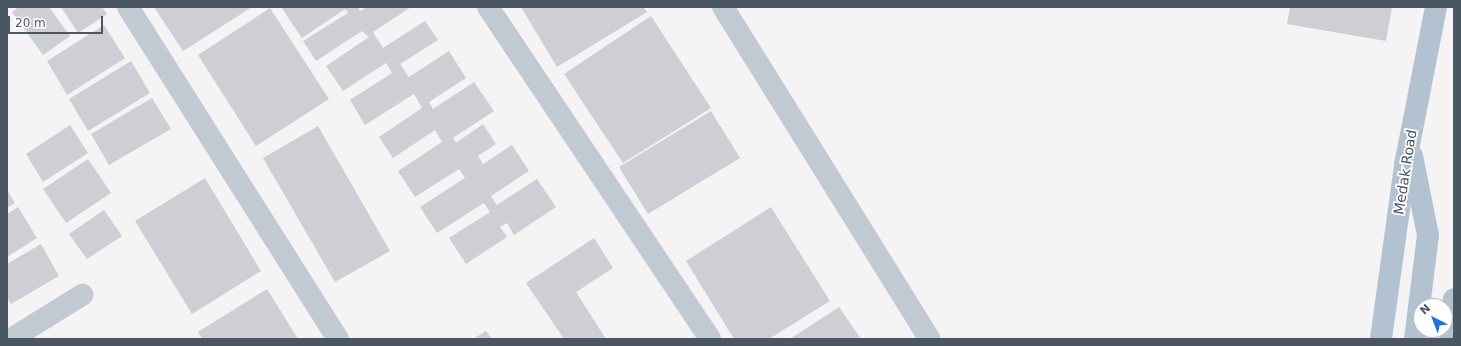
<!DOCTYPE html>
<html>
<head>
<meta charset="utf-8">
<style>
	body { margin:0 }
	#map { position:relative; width:1461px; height:346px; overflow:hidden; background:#f5f3f3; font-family:"DejaVu Sans",sans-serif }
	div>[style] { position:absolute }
	.building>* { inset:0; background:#cdcfd5 }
	.minor>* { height:22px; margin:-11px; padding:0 11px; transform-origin:11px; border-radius:11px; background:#c1cad2 }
	.major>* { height:22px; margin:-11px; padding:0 11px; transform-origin:11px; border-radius:11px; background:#b3c2d1 }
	span { translate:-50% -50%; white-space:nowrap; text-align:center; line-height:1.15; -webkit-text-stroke:3.5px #fff; paint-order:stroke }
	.street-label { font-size:14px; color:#4a5661 }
	.frame { position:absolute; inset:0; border:8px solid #4a5661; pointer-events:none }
	.north { position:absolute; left:1413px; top:298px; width:40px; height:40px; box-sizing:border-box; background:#fff; border:1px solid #b7bbc0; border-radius:50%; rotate:318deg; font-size:11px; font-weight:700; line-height:16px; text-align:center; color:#4a5661 }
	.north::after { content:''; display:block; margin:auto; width:14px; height:18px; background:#1a73e8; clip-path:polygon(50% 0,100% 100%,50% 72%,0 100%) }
	.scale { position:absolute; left:8px; top:16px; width:95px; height:18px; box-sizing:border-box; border:2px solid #4a5661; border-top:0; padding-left:5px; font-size:12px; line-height:14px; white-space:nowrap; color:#4a5661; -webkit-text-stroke:3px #fff; paint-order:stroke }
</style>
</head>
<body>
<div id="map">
	<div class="building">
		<div style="clip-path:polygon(19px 7px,49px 7px,70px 36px,43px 55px,12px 12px)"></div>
		<div style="clip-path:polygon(61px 7px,102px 7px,107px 14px,78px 33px)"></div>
		<div style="clip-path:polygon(154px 7px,252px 7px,183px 51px)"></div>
		<div style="clip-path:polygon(281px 7px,358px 7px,360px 11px,367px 7px,411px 7px,373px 32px,383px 48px,425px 21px,438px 40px,400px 64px,409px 77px,449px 51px,466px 78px,429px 102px,433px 109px,474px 82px,494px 111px,453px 138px,456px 143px,483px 124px,496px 144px,478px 156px,483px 164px,512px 145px,529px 171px,491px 196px,497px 205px,537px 179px,556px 207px,514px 235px,507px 223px,500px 227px,507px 237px,466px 264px,449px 238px,490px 212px,484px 203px,437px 233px,420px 207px,465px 178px,459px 169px,415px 197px,398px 171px,442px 142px,435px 130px,393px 158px,379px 137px,422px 108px,414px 94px,365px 125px,350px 100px,392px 73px,386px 63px,343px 91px,326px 66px,369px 37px,362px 31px,316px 61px,303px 41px,348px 13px,345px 9px,302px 38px)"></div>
		<div style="clip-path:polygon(521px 7px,643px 7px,647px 12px,557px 67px)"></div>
		<div style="clip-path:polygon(1290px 7px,1392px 7px,1386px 41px,1287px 24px)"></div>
		<div style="clip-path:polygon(270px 8px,329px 99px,256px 146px,198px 55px)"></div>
		<div style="clip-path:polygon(651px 16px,711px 108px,623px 163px,564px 74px)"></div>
		<div style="clip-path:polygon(104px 25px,125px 58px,67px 95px,47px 61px)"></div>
		<div style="clip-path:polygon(131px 61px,150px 93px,88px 131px,69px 99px)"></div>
		<div style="clip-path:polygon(152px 98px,171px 129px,109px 165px,91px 134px)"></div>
		<div style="clip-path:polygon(711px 111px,740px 158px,648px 214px,619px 167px)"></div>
		<div style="clip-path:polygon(70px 125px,88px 153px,43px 182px,26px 154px)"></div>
		<div style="clip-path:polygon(318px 126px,390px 251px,335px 282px,263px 158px)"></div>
		<div style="clip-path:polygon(88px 159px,111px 193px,66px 223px,43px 189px)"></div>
		<div style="clip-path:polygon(205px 178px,261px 271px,192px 314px,135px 221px)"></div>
		<div style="clip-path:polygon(7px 190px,15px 203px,7px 208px)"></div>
		<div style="clip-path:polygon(18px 207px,37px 238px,7px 257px,7px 214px)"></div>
		<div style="clip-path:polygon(771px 207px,830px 301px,769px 339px,734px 339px,686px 261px)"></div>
		<div style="clip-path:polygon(104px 210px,122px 236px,87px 259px,69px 234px)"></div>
		<div style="clip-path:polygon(594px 238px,613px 268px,576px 292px,606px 339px,564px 339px,526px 283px)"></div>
		<div style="clip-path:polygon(41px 244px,59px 276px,11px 304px,7px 298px,7px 264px)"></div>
		<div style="clip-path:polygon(267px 289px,298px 339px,202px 339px,198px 332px)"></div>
		<div style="clip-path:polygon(839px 307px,861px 339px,790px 339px)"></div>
		<div style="clip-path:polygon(486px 331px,492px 339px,473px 339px)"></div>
	</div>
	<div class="minor">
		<div style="left:128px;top:7px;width:393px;rotate:57.7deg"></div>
		<div style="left:488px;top:7px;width:399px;rotate:56.2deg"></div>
		<div style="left:723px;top:7px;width:391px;rotate:58.1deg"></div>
		<div style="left:11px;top:339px;width:84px;rotate:-31.8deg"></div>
	</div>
	<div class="major">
		<div style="left:1412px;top:156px;width:81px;rotate:78.6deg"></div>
		<div style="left:1428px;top:235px;width:105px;rotate:97.1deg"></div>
		<div style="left:1381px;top:339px;width:176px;rotate:-82.1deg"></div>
		<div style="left:1405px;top:165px;width:161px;rotate:-78.9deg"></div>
		<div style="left:1450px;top:339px;width:40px;rotate:-84.3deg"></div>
	</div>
	<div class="street-label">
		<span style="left:1405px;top:172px;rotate:-81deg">Medak Road</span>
	</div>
	<div class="frame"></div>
	<div class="north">N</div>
	<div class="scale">20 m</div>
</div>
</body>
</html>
